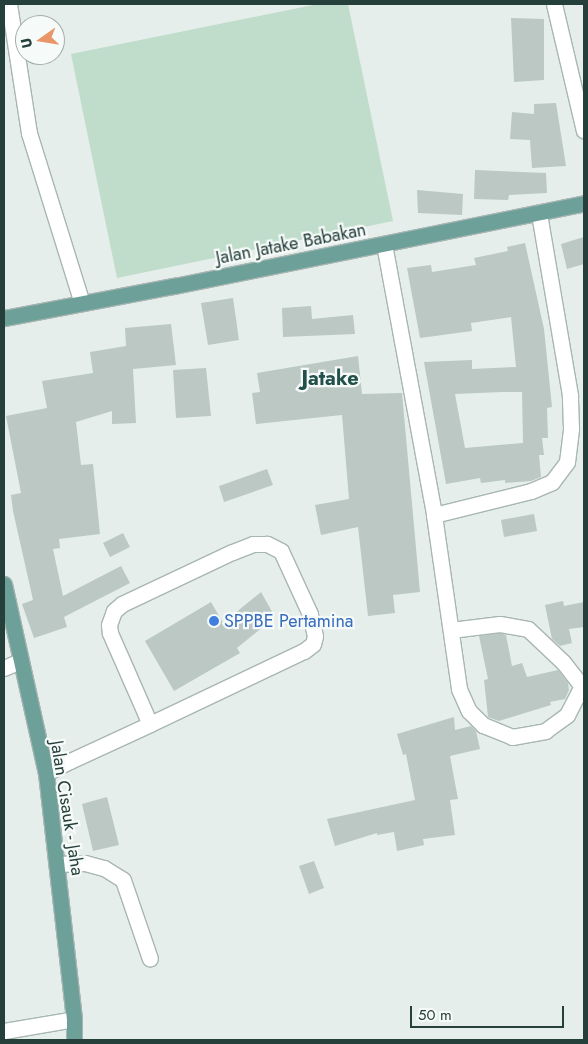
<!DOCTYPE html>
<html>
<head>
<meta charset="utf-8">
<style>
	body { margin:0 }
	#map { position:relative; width:588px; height:1044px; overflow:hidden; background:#e5eeeb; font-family:Jost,sans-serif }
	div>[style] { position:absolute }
	.green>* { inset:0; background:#c0ddcb }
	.building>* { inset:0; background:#bbc8c4 }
	.roads { filter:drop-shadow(1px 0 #a8b6b3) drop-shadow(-1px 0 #a8b6b3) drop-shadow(0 1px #a8b6b3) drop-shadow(0 -1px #a8b6b3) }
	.minor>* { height:15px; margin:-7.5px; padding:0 7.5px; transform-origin:7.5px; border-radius:7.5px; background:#fff }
	.major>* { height:15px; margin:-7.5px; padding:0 7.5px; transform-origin:7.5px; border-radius:7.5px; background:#6ca099 }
	.dots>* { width:14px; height:14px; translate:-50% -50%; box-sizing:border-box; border:2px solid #f6faf8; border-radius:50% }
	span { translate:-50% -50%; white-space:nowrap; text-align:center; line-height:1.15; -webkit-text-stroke:4.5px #f6faf8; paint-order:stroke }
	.street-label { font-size:18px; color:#253f3b }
	.shop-label { font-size:18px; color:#366cbe }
	.left { translate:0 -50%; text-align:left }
	.quarter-label { font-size:20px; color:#22504a; font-weight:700 }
	.frame { position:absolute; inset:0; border:5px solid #253f3b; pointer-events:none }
	.north { position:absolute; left:15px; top:15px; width:50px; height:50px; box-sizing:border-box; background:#f6faf8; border:1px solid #a2afac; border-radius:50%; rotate:257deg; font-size:14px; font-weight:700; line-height:20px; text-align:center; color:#253f3b }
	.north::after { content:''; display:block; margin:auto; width:18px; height:22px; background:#ea9567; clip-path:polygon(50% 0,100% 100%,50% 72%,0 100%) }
	.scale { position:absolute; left:410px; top:1006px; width:154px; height:22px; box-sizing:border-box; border:2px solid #253f3b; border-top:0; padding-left:6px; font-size:15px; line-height:18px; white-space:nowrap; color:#253f3b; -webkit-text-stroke:4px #f6faf8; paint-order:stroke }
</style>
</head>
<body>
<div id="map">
	<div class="green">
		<div style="clip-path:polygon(318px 4px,348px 4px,393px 221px,117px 278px,71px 54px)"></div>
	</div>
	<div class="building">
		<div style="clip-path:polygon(511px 18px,544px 19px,544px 80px,514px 82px)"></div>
		<div style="clip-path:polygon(556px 103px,566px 166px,532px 168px,530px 140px,510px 139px,512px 112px,534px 114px,534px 104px)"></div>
		<div style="clip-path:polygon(475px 170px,546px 173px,547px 193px,509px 195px,508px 200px,474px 199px)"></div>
		<div style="clip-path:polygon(417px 190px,463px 194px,462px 215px,418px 213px)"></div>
		<div style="clip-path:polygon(584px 237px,584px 264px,567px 269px,561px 244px)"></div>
		<div style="clip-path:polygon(evenodd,525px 243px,544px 329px,552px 407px,547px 408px,548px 438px,542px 438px,544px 455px,539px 455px,541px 477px,531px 481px,505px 483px,505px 480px,481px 483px,480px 478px,446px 484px,424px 362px,472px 360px,472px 369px,516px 367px,511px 317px,471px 323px,472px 331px,420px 338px,407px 268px,431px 265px,432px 272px,476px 265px,474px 258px,508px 251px,507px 247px,525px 243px,502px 392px,522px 392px,523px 443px,465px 448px,455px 394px,502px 392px)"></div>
		<div style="clip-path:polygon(233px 298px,239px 340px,208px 345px,201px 303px)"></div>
		<div style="clip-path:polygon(311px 306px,312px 319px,353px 315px,355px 334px,283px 337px,282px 308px)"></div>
		<div style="clip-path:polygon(171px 324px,176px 365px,133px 369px,136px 423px,112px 424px,112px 411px,76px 422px,81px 465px,93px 464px,100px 534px,59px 539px,60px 548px,53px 549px,63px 596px,121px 566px,130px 583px,64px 617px,67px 627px,34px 638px,22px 604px,33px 600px,13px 511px,11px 495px,21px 493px,6px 416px,47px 408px,42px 381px,93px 373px,90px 352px,126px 346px,125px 328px)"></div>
		<div style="clip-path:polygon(358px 356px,362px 394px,402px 393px,420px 592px,393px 595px,395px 613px,368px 616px,358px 527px,321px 535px,315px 505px,349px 499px,342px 415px,256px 424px,252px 393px,260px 392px,257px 373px)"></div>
		<div style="clip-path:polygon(206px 368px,211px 416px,176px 418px,173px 370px)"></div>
		<div style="clip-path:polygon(267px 469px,273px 485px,224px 502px,219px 486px)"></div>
		<div style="clip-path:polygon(534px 514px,537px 531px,504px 537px,501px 520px)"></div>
		<div style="clip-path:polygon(123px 533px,130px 547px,110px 557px,103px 543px)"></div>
		<div style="clip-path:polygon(261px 592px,275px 617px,237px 648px,240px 653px,174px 691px,145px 641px,211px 602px,223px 623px)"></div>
		<div style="clip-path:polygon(563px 601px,564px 606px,584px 602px,584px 627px,569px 629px,572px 643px,560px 646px,552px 639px,545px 605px)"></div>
		<div style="clip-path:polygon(500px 633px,506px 635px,512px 666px,522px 663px,527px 677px,558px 670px,568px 683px,569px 690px,565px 699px,550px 702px,551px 705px,499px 721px,488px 717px,484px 680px,488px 679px,479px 636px)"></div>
		<div style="clip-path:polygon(454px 717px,455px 730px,471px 726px,476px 731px,480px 749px,450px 756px,458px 799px,450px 800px,455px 835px,423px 839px,424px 845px,397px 851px,394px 832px,377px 835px,377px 833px,335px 846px,327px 819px,415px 800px,406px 754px,403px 755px,397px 734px)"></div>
		<div style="clip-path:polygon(107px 797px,119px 845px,93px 851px,82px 804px)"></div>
		<div style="clip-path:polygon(314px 861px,324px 888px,309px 894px,299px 866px)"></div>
	</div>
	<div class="roads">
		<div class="minor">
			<div style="left:9px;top:4px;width:131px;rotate:81.2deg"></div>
			<div style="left:29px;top:133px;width:178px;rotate:72.7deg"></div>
			<div style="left:554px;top:4px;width:130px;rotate:76.7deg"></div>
			<div style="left:384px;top:244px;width:276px;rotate:79.5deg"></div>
			<div style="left:434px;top:515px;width:176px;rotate:81.8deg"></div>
			<div style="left:459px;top:689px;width:24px;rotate:66deg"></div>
			<div style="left:469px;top:711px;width:20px;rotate:45deg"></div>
			<div style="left:483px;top:725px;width:31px;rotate:22deg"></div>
			<div style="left:512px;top:737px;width:34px;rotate:-10deg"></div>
			<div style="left:545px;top:731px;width:27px;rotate:-36deg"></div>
			<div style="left:567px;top:715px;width:37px;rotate:-63deg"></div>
			<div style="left:434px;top:515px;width:100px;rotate:-13.9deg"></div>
			<div style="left:531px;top:491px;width:23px;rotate:-23deg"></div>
			<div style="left:552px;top:482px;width:25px;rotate:-53deg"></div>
			<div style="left:567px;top:462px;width:34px;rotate:-83deg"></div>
			<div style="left:571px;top:428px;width:33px;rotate:-92deg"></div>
			<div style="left:570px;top:395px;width:185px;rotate:-99.7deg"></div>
			<div style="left:451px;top:630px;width:49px;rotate:-7deg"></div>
			<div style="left:500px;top:624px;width:28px;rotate:10deg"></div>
			<div style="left:528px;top:629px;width:48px;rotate:43.3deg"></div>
			<div style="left:563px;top:662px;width:29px;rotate:52deg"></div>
			<div style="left:4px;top:668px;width:17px;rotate:-24deg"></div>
			<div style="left:46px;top:773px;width:27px;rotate:-27deg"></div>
			<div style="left:70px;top:761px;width:88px;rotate:-24.8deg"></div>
			<div style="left:150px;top:724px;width:170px;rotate:-25.4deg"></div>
			<div style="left:304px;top:651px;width:11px;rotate:-38deg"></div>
			<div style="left:313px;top:644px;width:8px;rotate:-76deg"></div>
			<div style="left:315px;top:636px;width:23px;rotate:-103deg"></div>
			<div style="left:310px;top:614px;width:69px;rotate:-114.7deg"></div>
			<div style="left:281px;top:551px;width:16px;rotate:-153deg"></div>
			<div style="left:267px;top:544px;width:14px;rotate:180deg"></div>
			<div style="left:253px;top:544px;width:22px;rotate:159deg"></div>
			<div style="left:232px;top:552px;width:122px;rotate:154.7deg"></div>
			<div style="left:122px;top:604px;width:11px;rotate:139deg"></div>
			<div style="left:114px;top:611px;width:15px;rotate:110deg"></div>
			<div style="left:109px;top:625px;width:8px;rotate:83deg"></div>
			<div style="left:110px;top:633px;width:99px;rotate:66.3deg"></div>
			<div style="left:57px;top:864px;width:28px;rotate:-2deg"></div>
			<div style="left:85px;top:863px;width:20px;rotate:15deg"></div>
			<div style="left:104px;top:868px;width:22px;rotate:32deg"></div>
			<div style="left:123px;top:880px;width:83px;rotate:71.1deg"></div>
			<div style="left:4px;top:1031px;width:71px;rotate:-9.7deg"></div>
		</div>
		<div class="major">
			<div style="left:4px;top:318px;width:173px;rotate:-10.7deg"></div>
			<div style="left:174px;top:286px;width:418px;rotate:-11.4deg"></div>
			<div style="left:4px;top:584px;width:194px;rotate:77.5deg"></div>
			<div style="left:46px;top:773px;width:248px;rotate:83.5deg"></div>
			<div style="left:74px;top:1019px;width:21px;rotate:90deg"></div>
		</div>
	</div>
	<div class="dots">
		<div style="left:214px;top:621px;background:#3f7fe0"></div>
	</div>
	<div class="street-label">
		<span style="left:291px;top:244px;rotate:-11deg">Jalan Jatake Babakan</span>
		<span style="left:67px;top:808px;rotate:81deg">Jalan Cisauk - Jaha</span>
	</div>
	<div class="shop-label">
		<span class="left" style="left:224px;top:621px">SPPBE Pertamina</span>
	</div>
	<div class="quarter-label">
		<span style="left:330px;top:378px">Jatake</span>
	</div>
	<div class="frame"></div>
	<div class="north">U</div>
	<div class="scale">50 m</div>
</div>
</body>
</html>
